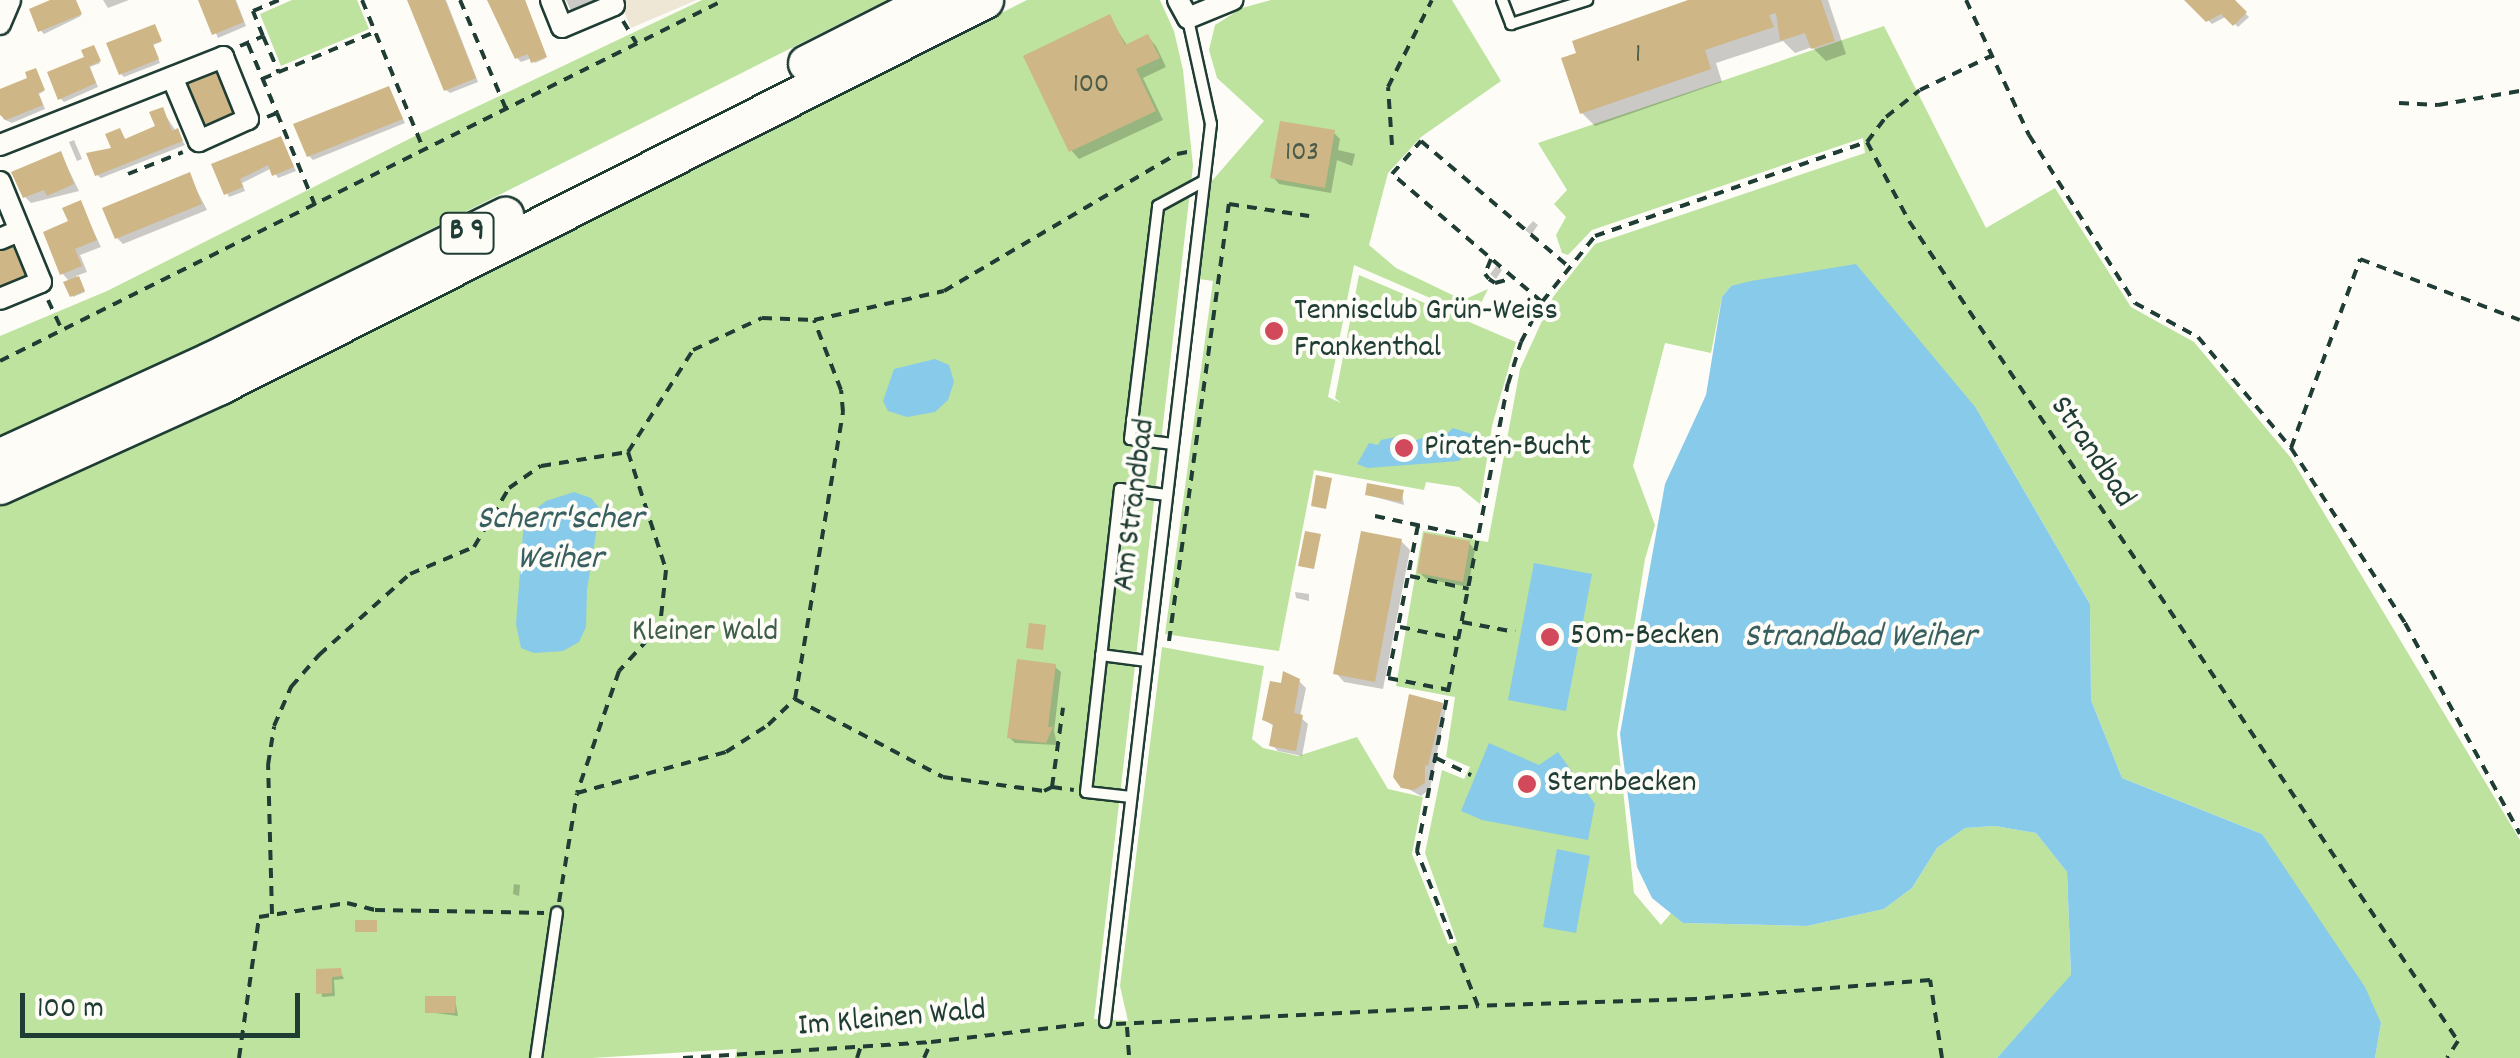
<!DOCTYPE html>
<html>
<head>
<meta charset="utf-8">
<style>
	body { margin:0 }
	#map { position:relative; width:2520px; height:1058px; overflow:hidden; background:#fdfcf7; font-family:Dekko,sans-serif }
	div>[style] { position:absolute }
	.built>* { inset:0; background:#efe7d5 }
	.green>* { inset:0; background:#bde39f }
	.water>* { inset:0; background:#88cae9 }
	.shadow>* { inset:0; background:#0003 }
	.building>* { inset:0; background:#cfb686 }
	.path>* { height:4px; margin-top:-2px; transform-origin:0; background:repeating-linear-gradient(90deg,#1f3d34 0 10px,transparent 0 18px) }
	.roads { filter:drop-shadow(2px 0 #1f3d34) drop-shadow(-2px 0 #1f3d34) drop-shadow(0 2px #1f3d34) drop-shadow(0 -2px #1f3d34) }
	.service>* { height:10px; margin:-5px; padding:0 5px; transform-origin:5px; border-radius:5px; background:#fdfcf7 }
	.minor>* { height:20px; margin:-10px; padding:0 10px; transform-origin:10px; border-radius:10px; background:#fdfcf7 }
	.trunk>* { height:35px; margin:-17.5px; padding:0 17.5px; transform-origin:17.5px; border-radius:17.5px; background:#fdfcf7 }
	.dots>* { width:28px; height:28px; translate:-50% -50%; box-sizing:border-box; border:5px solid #fdfcf7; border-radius:50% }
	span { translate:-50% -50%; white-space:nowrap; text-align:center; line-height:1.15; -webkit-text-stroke:8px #fdfcf7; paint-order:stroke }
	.number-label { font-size:28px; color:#4b5b48 }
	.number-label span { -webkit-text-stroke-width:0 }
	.shield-label span { padding:2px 8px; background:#fdfcf7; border:2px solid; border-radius:8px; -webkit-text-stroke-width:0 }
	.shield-label { font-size:30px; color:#1f3d34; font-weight:700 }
	.poi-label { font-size:32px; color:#1f3d34 }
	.left { translate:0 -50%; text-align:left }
	.street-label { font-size:32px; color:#1f3d34 }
	.park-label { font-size:32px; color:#3f5e49 }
	.water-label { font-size:35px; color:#396061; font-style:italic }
	.scale { position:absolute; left:20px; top:993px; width:280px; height:45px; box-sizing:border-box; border:5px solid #1f3d34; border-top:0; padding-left:12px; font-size:30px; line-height:35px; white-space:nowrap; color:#1f3d34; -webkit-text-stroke:8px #fdfcf7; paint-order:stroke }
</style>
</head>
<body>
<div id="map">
	<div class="built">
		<div style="clip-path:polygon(619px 0,697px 0,631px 28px)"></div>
	</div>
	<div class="green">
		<div style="clip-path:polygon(292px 0,357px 0,369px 29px,281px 66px,260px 14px)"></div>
		<div style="clip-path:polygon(702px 0,887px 0,246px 322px,0 438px,0 336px,107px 291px,417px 135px)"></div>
		<div style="clip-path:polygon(1027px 0,1160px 0,1174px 31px,1183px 70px,1193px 166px,1094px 1019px,1128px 1021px,1120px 986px,1162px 647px,1264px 666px,1252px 739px,1263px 748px,1298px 756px,1357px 737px,1388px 789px,1423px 797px,1412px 854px,1448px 944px,1457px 942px,1425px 853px,1442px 770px,1464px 779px,1470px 767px,1446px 757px,1455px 697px,1396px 686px,1423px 531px,1488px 542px,1520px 369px,1553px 297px,1595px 244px,1865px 153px,1863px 138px,1592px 230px,1568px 255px,1562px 253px,1556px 235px,1566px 217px,1554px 204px,1567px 190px,1538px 143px,1884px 26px,1986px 228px,2055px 188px,2131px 307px,2194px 342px,2291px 458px,2520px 840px,2520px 1058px,2375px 1058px,2381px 1023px,2262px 834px,2122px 778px,2091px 700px,2090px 604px,1976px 408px,1731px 286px,1722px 297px,1711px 353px,1665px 343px,1633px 466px,1655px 525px,1645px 559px,1617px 733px,1634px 893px,1661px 925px,1671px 913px,1683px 923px,1807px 926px,1884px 909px,1912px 888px,1937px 848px,1965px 828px,1995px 826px,2036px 833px,2067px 872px,2071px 976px,1997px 1058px,735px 1058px,737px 1049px,592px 1058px,0 1058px,0 506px,277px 379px)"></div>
		<div style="clip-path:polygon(1271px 0,1452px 0,1501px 81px,1421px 137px,1388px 173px,1369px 245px,1396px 268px,1463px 300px,1488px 289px,1474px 317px,1354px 265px,1328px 397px,1341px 403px,1335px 398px,1359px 275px,1516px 342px,1492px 426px,1480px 504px,1459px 487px,1426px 482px,1424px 490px,1314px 470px,1279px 651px,1165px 634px,1213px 281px,1199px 279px,1211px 182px,1264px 121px,1217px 78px,1209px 50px,1215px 25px,1242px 8px)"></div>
	</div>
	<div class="water">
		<div style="clip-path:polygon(1856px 264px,1976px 408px,2090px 604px,2091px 700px,2122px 778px,2262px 834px,2365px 987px,2381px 1023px,2375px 1058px,1997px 1058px,2071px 975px,2067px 872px,2036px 833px,1995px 826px,1965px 828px,1937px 848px,1912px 888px,1884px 909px,1807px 926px,1683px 923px,1652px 898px,1637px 867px,1620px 734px,1665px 484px,1706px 395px,1722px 297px,1731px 286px,1751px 281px)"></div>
		<div style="clip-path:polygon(935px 359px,949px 365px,954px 382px,948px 400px,935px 412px,907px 417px,888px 411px,883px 401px,894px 369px)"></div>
		<div style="clip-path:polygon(1453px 428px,1478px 436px,1459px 461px,1368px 468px,1357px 464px,1369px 443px,1378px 445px,1381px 440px,1396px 437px,1397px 444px,1414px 441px,1438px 432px,1445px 435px)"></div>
		<div style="clip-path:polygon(574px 492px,591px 498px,600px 509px,587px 590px,586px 627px,579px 642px,563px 651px,534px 653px,521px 648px,516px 624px,523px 533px,527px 516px,546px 501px)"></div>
		<div style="clip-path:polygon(1534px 563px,1592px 574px,1566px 711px,1508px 700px)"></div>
		<div style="clip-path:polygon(1489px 743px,1539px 765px,1558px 752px,1595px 804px,1588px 840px,1482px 820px,1461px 811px)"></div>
		<div style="clip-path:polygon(1557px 849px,1590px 856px,1576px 933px,1543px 927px)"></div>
	</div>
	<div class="shadow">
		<div style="clip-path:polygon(57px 0,75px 0,81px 16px,44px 34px,41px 31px)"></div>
		<div style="clip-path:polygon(103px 0,129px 0,108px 8px)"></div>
		<div style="clip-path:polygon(201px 0,236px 0,246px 26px,218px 38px)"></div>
		<div style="clip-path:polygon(410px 0,446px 0,478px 82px,450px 93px,446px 90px)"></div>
		<div style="clip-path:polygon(490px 0,525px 0,546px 58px,535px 63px,532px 58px,521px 62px,517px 58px)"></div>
		<div style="clip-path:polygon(566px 0,598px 0,599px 2px,572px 13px)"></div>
		<div style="clip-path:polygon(1690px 0,1828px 0,1846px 54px,1826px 61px,1812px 47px,1795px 53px,1783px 41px,1716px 63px,1722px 82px,1595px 126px,1582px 113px)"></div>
		<div style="clip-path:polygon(2188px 0,2232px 0,2249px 17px,2238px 27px,2227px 16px,2212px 24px)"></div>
		<div style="clip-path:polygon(1109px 17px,1128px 47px,1148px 37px,1156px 46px,1166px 67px,1143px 78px,1163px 120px,1079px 159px,1071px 150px)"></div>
		<div style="clip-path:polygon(155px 28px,161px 42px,153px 45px,160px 63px,124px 77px,121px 74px)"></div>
		<div style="clip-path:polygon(94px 49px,100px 63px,90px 67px,98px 87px,64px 102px,60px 98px)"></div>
		<div style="clip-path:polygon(36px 72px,44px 91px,39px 94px,45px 109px,12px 123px,3px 119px,0 92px,32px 79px)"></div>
		<div style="clip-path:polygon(389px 89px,405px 123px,313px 160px,309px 156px)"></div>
		<div style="clip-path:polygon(162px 110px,185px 145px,101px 178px,97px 175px,120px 131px,126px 141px,158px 128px)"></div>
		<div style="clip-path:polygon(1334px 133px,1340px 139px,1338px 150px,1355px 154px,1352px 166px,1337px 160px,1331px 193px,1279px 184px,1273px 177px)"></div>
		<div style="clip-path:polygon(281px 138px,296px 171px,278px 178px,272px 168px,242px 183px,245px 191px,229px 197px,214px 166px)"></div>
		<div style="clip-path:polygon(74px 140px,82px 159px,77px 161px,69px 142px)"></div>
		<div style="clip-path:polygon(61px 154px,79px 191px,31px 203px,25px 197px)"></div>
		<div style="clip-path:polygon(189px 175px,207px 210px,123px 244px,117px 238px)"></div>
		<div style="clip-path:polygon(80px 203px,101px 247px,80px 255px,87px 272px,76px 276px,85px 292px,73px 297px,70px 282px,62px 273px,71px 222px)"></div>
		<div style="clip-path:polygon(1533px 221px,1538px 225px,1531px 235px,1525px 230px)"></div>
		<div style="clip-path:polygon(1497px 265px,1502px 270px,1496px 279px,1490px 274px)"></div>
		<div style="clip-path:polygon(1402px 492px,1404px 505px,1368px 495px)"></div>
		<div style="clip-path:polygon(1401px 541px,1410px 550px,1383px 689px,1344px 682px,1336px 673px)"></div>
		<div style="clip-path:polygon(1469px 543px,1475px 550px,1468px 587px,1426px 579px,1419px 572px)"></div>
		<div style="clip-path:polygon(1295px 592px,1309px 594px,1309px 601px,1296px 598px)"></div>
		<div style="clip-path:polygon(1054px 666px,1061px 672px,1054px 731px,1057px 745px,1015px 743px,1009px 737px)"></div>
		<div style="clip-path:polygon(1299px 681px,1306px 688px,1300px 717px,1308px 724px,1302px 756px,1278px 751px,1272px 745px,1275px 727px,1265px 720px,1283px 685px)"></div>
		<div style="clip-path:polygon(1411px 696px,1440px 702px,1446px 708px,1430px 789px,1421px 796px,1403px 786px)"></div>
		<div style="clip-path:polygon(514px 884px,520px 885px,519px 896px,513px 894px)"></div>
		<div style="clip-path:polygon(340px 970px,344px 979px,334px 980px,335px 996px,322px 997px,318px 972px)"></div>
		<div style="clip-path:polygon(455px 999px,458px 1016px,428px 1012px)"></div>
	</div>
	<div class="building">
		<div style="clip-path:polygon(50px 0,76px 0,82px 14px,38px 32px,29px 9px)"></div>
		<div style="clip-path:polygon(198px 0,235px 0,244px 22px,212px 35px)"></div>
		<div style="clip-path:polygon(407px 0,445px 0,476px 78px,444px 91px)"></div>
		<div style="clip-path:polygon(487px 0,525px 0,547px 57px,531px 63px,528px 54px,515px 59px)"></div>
		<div style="clip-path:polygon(1688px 0,1821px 0,1835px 41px,1811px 49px,1805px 33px,1780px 41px,1776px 13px,1769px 15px,1774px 27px,1705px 50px,1711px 69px,1580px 114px,1561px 58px,1576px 53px,1572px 41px)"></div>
		<div style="clip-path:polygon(2184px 0,2235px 0,2247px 12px,2233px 26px,2221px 14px,2206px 22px)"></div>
		<div style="clip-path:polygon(1110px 14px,1125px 45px,1148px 34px,1160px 58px,1136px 69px,1156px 111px,1069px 152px,1023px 56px)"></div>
		<div style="clip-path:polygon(155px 24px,162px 41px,153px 44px,159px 59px,119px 75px,106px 43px)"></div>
		<div style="clip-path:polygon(94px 45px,101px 61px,89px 66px,96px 83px,58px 100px,47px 72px,84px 57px,81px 50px)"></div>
		<div style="clip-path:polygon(36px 68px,45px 90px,38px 93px,43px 105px,6px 120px,0 115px,0 89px,27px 78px,25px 72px)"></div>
		<div style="clip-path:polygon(215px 69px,234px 115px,203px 128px,184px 81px)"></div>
		<div style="clip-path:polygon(389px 86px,403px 119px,307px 157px,293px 124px)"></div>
		<div style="clip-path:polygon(163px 107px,172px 131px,178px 128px,183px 141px,95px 176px,86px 153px,111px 148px,105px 134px,120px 128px,125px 139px,155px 126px,149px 112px)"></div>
		<div style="clip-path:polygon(1280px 121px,1335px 130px,1325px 188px,1270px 178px)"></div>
		<div style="clip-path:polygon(281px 136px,294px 167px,272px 176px,268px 165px,240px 179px,243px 187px,224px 195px,211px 164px)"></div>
		<div style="clip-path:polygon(61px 151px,74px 184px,47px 196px,44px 190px,23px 198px,11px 172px)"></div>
		<div style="clip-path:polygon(190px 172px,202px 204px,115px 239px,102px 208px)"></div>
		<div style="clip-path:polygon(81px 200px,97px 240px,75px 249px,82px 266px,60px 275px,43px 232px,68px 221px,62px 208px)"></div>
		<div style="clip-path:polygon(16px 245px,28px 275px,0 287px,0 251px)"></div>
		<div style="clip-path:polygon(79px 276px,85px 291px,70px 297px,63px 282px)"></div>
		<div style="clip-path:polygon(1316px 475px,1332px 478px,1326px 509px,1311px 506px)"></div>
		<div style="clip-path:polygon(1367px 483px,1404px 490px,1401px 502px,1365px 495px)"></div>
		<div style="clip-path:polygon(1305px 531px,1321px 534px,1314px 569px,1298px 566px)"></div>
		<div style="clip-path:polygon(1361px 531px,1402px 539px,1375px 682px,1333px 674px)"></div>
		<div style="clip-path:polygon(1424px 533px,1470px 541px,1463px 582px,1417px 573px)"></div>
		<div style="clip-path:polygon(1029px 623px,1046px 625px,1043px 650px,1026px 648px)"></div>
		<div style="clip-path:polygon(1017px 659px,1056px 664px,1048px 727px,1053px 727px,1046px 743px,1007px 738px)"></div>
		<div style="clip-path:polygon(1283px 671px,1300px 679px,1294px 713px,1303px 715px,1296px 751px,1269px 746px,1273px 724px,1262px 720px,1270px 681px,1281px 683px)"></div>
		<div style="clip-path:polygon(1409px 694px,1443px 703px,1428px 766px,1425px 765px,1425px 783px,1414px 790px,1401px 788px,1393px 777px)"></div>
		<div style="clip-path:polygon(355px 920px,377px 920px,377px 932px,355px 932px)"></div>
		<div style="clip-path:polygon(341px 968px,342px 976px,332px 977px,332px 993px,316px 994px,316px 969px)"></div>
		<div style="clip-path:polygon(425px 996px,456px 996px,455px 1013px,425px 1013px)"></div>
	</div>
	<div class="path">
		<div style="left:362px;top:0;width:160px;rotate:67.6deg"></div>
		<div style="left:460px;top:0;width:118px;rotate:67.1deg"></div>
		<div style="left:1966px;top:0;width:149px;rotate:65deg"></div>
		<div style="left:2029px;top:135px;width:199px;rotate:57.8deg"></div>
		<div style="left:2135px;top:303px;width:72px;rotate:28.4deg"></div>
		<div style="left:2198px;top:337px;width:145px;rotate:50deg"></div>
		<div style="left:2291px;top:448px;width:209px;rotate:56.9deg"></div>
		<div style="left:2405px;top:623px;width:240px;rotate:61.4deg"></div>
		<div style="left:623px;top:21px;width:26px;rotate:59deg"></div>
		<div style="left:263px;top:36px;width:40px;rotate:66.6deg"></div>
		<div style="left:248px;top:44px;width:75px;rotate:67.2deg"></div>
		<div style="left:240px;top:46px;width:25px;rotate:-23deg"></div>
		<div style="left:263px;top:36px;width:27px;rotate:-112deg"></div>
		<div style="left:253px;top:11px;width:28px;rotate:-23deg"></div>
		<div style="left:262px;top:79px;width:122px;rotate:-22.6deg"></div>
		<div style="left:2399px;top:103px;width:39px;rotate:3deg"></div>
		<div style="left:2438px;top:105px;width:83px;rotate:-9.7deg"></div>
		<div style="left:267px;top:117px;width:11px;rotate:-22deg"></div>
		<div style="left:277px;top:113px;width:100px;rotate:67.6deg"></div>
		<div style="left:1867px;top:142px;width:31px;rotate:-53deg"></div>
		<div style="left:1886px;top:117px;width:43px;rotate:-38.5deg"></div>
		<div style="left:1920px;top:90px;width:79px;rotate:-25.6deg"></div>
		<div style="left:1392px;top:145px;width:58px;rotate:-93.9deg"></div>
		<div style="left:1388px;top:87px;width:97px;rotate:-63.2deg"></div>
		<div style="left:128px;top:174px;width:59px;rotate:-21.8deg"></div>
		<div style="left:1491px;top:259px;width:16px;rotate:112deg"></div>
		<div style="left:1485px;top:274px;width:6px;rotate:51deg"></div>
		<div style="left:1489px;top:279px;width:7px;rotate:34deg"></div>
		<div style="left:1495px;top:283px;width:20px;rotate:-15deg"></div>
		<div style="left:48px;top:300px;width:35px;rotate:65deg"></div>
		<div style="left:1542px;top:302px;width:197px;rotate:-139.5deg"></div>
		<div style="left:1392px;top:174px;width:44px;rotate:-48.7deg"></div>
		<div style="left:1421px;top:141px;width:193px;rotate:40.4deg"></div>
		<div style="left:0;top:361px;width:809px;rotate:-26.5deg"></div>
		<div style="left:2291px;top:448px;width:201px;rotate:-69.9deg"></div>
		<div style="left:2360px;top:259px;width:171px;rotate:20.9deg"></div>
		<div style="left:628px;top:452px;width:124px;rotate:72.1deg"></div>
		<div style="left:666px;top:570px;width:56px;rotate:96.1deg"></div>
		<div style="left:660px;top:626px;width:61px;rotate:132.3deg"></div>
		<div style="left:619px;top:671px;width:129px;rotate:109deg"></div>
		<div style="left:577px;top:793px;width:155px;rotate:-15.4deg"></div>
		<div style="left:726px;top:752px;width:50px;rotate:-32.7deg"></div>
		<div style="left:768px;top:725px;width:37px;rotate:-44deg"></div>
		<div style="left:795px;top:699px;width:291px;rotate:-80.5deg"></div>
		<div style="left:843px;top:412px;width:22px;rotate:-95deg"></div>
		<div style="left:841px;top:390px;width:75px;rotate:-111.1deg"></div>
		<div style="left:1375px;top:516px;width:105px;rotate:12.1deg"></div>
		<div style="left:1418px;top:525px;width:156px;rotate:101.1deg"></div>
		<div style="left:1388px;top:678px;width:62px;rotate:11.1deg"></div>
		<div style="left:1410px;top:576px;width:60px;rotate:12.4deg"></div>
		<div style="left:1462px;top:622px;width:54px;rotate:10.7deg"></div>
		<div style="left:1400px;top:627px;width:60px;rotate:11.5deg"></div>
		<div style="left:1169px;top:641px;width:441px;rotate:-82.2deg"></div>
		<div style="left:1229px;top:204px;width:81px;rotate:8.5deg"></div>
		<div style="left:795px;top:699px;width:167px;rotate:27.8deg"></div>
		<div style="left:943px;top:777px;width:102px;rotate:7.9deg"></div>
		<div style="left:1044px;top:791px;width:9px;rotate:-27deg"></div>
		<div style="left:1052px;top:787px;width:22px;rotate:8deg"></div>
		<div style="left:1436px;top:758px;width:39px;rotate:26deg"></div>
		<div style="left:1052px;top:787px;width:80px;rotate:-82.1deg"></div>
		<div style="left:559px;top:902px;width:110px;rotate:-80.6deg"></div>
		<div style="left:272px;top:914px;width:149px;rotate:-91.5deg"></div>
		<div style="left:268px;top:765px;width:39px;rotate:-81deg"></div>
		<div style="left:274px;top:726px;width:43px;rotate:-66.4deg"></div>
		<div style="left:291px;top:687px;width:43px;rotate:-48.8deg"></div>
		<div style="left:319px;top:655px;width:122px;rotate:-41.7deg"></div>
		<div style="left:410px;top:574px;width:69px;rotate:-22.9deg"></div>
		<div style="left:474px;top:547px;width:69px;rotate:-59.3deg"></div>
		<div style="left:509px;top:488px;width:39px;rotate:-35deg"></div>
		<div style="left:541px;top:466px;width:88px;rotate:-9.1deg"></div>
		<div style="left:628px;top:452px;width:121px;rotate:-57.5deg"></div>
		<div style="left:693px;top:350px;width:76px;rotate:-24.9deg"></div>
		<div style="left:762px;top:318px;width:52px;rotate:2.2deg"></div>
		<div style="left:814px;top:320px;width:133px;rotate:-12.6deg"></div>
		<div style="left:944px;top:291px;width:270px;rotate:-30.5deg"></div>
		<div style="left:1177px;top:154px;width:16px;rotate:-11deg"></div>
		<div style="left:1116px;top:1024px;width:362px;rotate:-2.8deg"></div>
		<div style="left:1127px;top:1027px;width:31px;rotate:86deg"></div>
		<div style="left:239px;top:1058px;width:142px;rotate:-81.9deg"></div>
		<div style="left:259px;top:917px;width:89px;rotate:-9deg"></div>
		<div style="left:347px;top:903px;width:29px;rotate:14deg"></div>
		<div style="left:375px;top:910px;width:169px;rotate:1deg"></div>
		<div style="left:683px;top:1058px;width:249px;rotate:-3.7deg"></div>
		<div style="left:931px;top:1042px;width:162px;rotate:-6.7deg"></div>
		<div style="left:857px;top:1058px;width:13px;rotate:-72deg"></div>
		<div style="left:924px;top:1058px;width:17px;rotate:-66deg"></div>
		<div style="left:1942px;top:1058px;width:79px;rotate:-98.7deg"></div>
		<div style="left:1930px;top:980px;width:236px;rotate:175.4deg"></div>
		<div style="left:1695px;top:999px;width:217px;rotate:178.2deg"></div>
		<div style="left:1478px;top:1006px;width:167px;rotate:-111.5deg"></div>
		<div style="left:1417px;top:851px;width:476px;rotate:-79deg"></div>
		<div style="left:1508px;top:384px;width:44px;rotate:-72.8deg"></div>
		<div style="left:1521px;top:342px;width:45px;rotate:-62.3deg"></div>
		<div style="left:1542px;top:302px;width:85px;rotate:-51.2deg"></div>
		<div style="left:1595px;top:236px;width:288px;rotate:-19.1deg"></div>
		<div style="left:1867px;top:142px;width:89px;rotate:62deg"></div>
		<div style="left:1909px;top:221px;width:987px;rotate:56.2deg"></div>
		<div style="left:2458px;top:1041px;width:20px;rotate:123deg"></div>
	</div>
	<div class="roads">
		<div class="service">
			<div style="left:1502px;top:0;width:26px;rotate:69deg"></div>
			<div style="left:1511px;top:24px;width:80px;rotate:-17.5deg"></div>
			<div style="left:1173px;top:444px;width:43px;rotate:-173.4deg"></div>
			<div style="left:1130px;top:439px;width:235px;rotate:-83.1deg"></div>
			<div style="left:1158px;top:206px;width:52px;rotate:-28.5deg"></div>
			<div style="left:1101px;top:655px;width:46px;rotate:7.4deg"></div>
			<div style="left:1131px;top:797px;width:45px;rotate:-173.7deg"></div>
			<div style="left:1086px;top:792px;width:305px;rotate:-83.6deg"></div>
			<div style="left:1120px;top:489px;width:47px;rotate:7.3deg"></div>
			<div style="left:1105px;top:1022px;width:904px;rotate:-83.27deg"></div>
			<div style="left:1211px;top:124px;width:107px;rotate:-102.4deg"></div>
			<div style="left:536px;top:1058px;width:147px;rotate:-81.8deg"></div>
		</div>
		<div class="minor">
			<div style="left:551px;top:0;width:29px;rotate:68deg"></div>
			<div style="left:562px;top:27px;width:56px;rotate:-22.9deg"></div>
			<div style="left:614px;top:5px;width:5px;rotate:-112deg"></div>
			<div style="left:1178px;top:0;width:21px;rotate:61deg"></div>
			<div style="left:1188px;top:18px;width:48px;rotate:-22.2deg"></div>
			<div style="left:0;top:24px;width:26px;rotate:-67deg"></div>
			<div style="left:0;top:145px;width:240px;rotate:-21.5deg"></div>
			<div style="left:223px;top:57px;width:67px;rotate:68deg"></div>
			<div style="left:248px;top:119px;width:54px;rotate:155.8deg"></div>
			<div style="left:199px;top:141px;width:69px;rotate:-112.9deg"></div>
			<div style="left:0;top:182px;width:108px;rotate:67.7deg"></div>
			<div style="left:41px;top:282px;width:44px;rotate:157.5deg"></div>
			<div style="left:0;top:239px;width:21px;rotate:-23deg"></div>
		</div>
		<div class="trunk">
			<div style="left:806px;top:63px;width:139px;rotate:-26.9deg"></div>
			<div style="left:0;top:456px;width:231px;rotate:-24.6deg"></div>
			<div style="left:210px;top:360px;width:329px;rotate:-26.2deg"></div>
			<div style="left:0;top:486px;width:242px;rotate:-24.4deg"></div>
			<div style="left:220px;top:386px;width:857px;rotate:-26.77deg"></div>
		</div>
	</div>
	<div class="dots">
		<div style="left:1274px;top:331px;background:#d1495b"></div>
		<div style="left:1404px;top:448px;background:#d1495b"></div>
		<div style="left:1550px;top:637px;background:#d1495b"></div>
		<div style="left:1527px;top:784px;background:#d1495b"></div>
	</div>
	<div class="number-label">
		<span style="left:1638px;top:56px">1</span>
		<span style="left:1091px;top:86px">100</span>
		<span style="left:1302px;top:154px">103</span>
	</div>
	<div class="shield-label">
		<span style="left:467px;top:233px">B 9</span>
	</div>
	<div class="poi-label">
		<span class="left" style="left:1294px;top:331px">Tennisclub Grün-Weiss<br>Frankenthal</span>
		<span class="left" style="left:1424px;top:448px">Piraten-Bucht</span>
		<span class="left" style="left:1570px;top:637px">50m-Becken</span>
		<span class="left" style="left:1547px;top:784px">Sternbecken</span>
	</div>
	<div class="street-label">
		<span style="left:2091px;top:453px;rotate:56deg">Strandbad</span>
		<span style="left:1136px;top:505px;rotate:-83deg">Am Strandbad</span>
		<span style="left:892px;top:1020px;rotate:-5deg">Im Kleinen Wald</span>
	</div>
	<div class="park-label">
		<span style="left:705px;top:633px">Kleiner Wald</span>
	</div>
	<div class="water-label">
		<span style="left:560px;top:540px">Scherr'scher<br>Weiher</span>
		<span style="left:1860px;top:638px">Strandbad Weiher</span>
	</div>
	<div class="scale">100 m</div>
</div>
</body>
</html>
